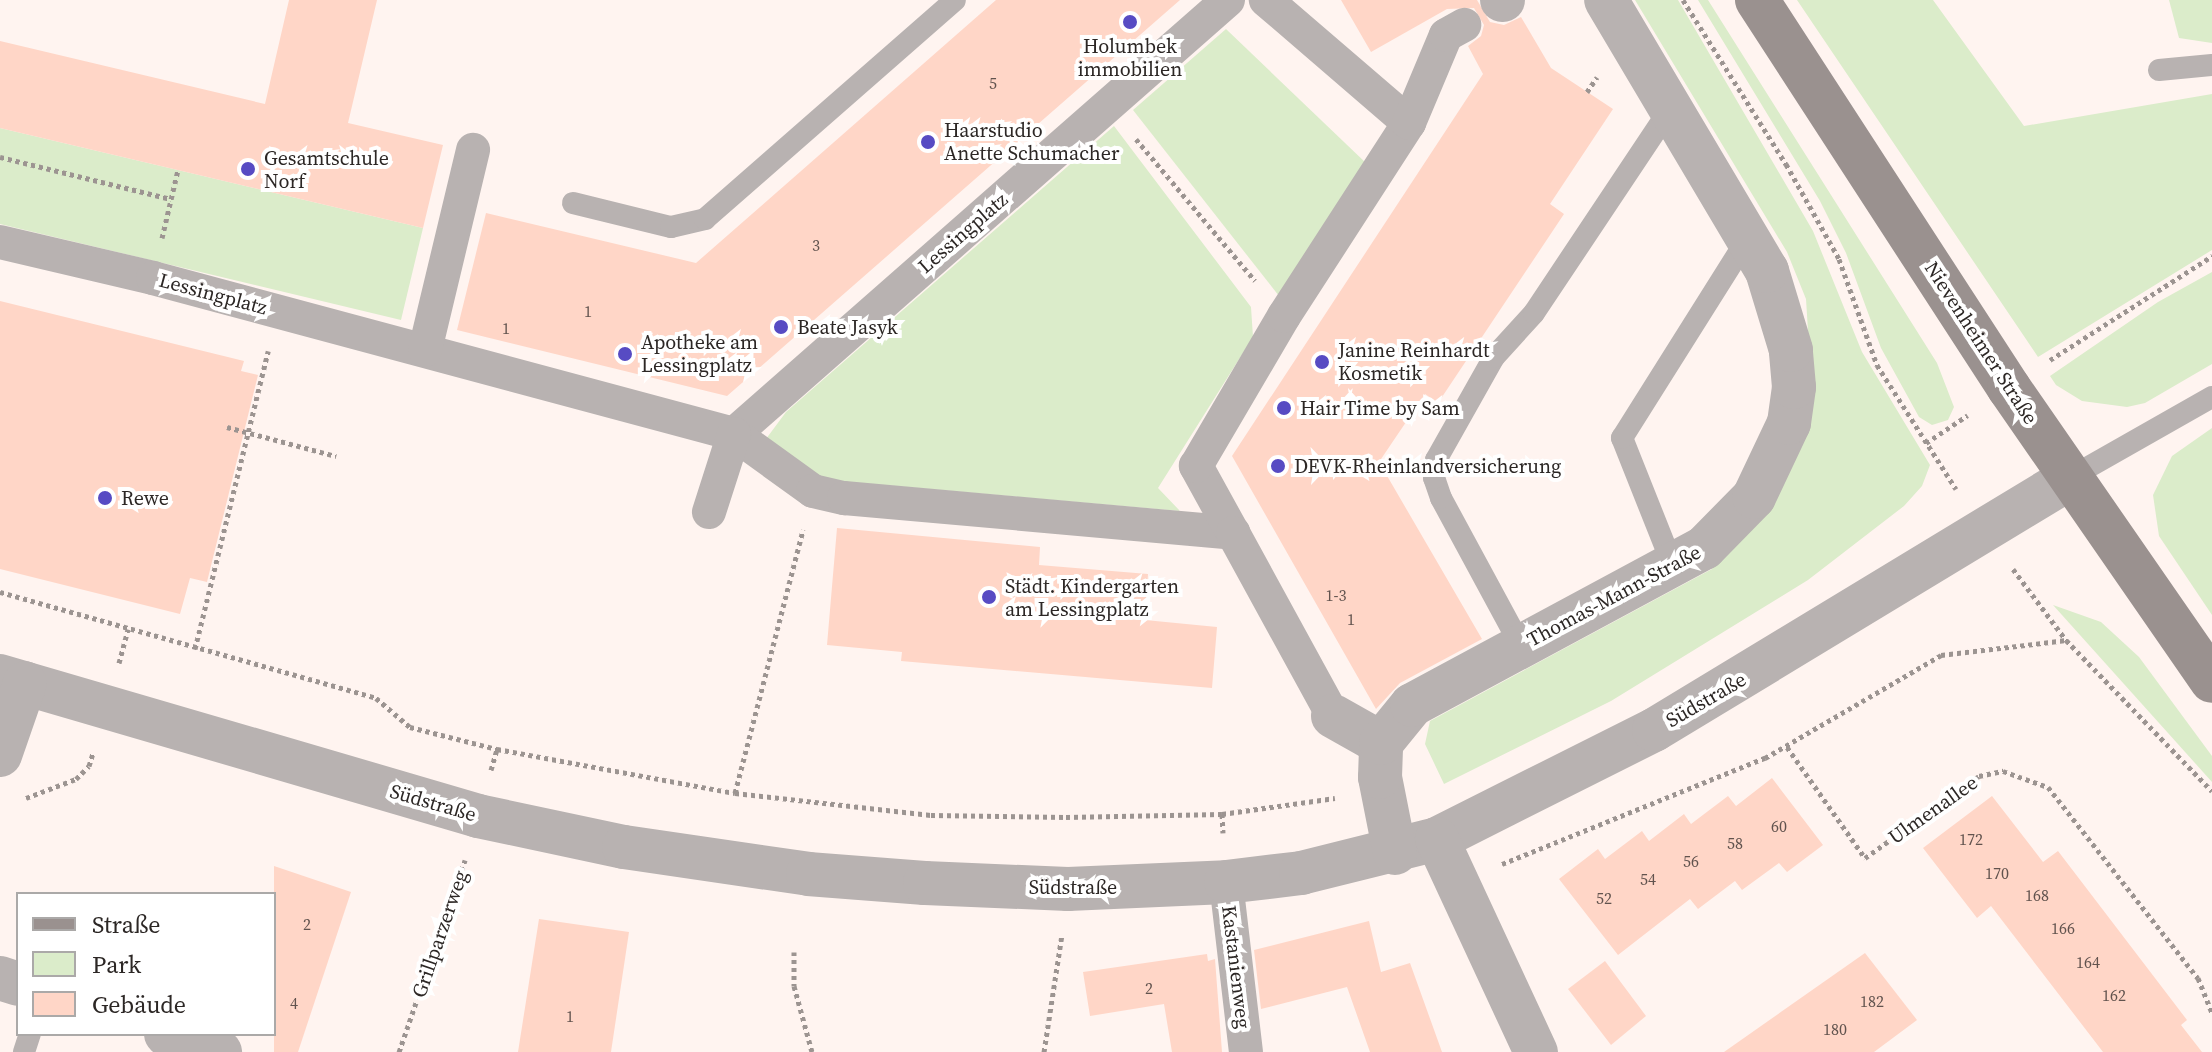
<!DOCTYPE html>
<html>
<head>
<meta charset="utf-8">
<style>
	body { margin:0 }
	#map { position:relative; width:2212px; height:1052px; overflow:hidden; background:#fff4f0; font-family:"Source Serif 4",serif }
	div>[style] { position:absolute }
	.green>* { inset:0; background:#dbecca }
	.building>* { inset:0; background:#ffd6c7 }
	.path>* { height:5px; margin-top:-2.5px; transform-origin:0; background:repeating-linear-gradient(90deg,#9c9491 0 4px,transparent 0 8px) }
	.service>* { height:22px; margin:-11px; padding:0 11px; transform-origin:11px; border-radius:11px; background:#b8b2b1 }
	.pedestrian>* { height:34px; margin:-17px; padding:0 17px; transform-origin:17px; border-radius:17px; background:#b8b2b1 }
	.minor>* { height:44px; margin:-22px; padding:0 22px; transform-origin:22px; border-radius:22px; background:#b8b2b1 }
	.secondary>* { height:44px; margin:-22px; padding:0 22px; transform-origin:22px; border-radius:22px; background:#9a918f }
	.dots>* { width:22px; height:22px; translate:-50% -50%; box-sizing:border-box; border:4px solid #fff; border-radius:50% }
	span { translate:-50% -50%; white-space:nowrap; text-align:center; line-height:1.15; -webkit-text-stroke:8px #fff; paint-order:stroke }
	.number-label { font-size:16px; color:#61534e }
	.number-label span { -webkit-text-stroke-width:0 }
	.poi-label { font-size:20px; color:#2c2725 }
	.left { translate:0 -50%; text-align:left }
	.street-label { font-size:20px; color:#2c2725 }
	.legend { position:absolute; left:16px; top:892px; width:260px; height:144px; box-sizing:border-box; background:#fff; border:2px solid #aba9a8; margin:0; padding:10px 14px; list-style:none; font-size:24px; color:#2c2725 }
	.legend li { display:flex; align-items:center; gap:16px; height:40px }
	.legend b { width:40px; border:2px solid #aba9a8 }
</style>
</head>
<body>
<div id="map">
	<div class="green">
		<div style="clip-path:polygon(1635px 0,1678px 0,1813px 231px,1862px 352px,1930px 465px,1922px 486px,1904px 506px,1808px 580px,1611px 701px,1444px 784px,1425px 744px,1430px 721px,1712px 569px,1775px 501px,1810px 363px,1806px 299px,1787px 252px)"></div>
		<div style="clip-path:polygon(1698px 0,1708px 0,1937px 363px,1954px 407px,1948px 420px,1932px 425px,1919px 417px,1881px 348px,1846px 253px,1820px 201px)"></div>
		<div style="clip-path:polygon(1797px 0,1933px 0,2024px 126px,2212px 94px,2212px 250px,2038px 357px)"></div>
		<div style="clip-path:polygon(2169px 0,2212px 0,2212px 43px,2179px 38px)"></div>
		<div style="clip-path:polygon(1226px 29px,1367px 164px,1279px 296px,1133px 110px)"></div>
		<div style="clip-path:polygon(1114px 126px,1251px 307px,1253px 337px,1158px 488px,1180px 511px,803px 478px,763px 443px,786px 412px)"></div>
		<div style="clip-path:polygon(0 128px,423px 228px,401px 320px,0 224px)"></div>
		<div style="clip-path:polygon(2212px 272px,2212px 364px,2145px 403px,2127px 407px,2082px 401px,2056px 385px,2050px 376px,2158px 302px)"></div>
		<div style="clip-path:polygon(2212px 428px,2212px 615px,2159px 536px,2153px 495px,2172px 456px)"></div>
		<div style="clip-path:polygon(2053px 605px,2101px 622px,2139px 657px,2212px 756px,2212px 782px)"></div>
	</div>
	<div class="building">
		<div style="clip-path:polygon(289px 0,377px 0,348px 123px,443px 145px,423px 228px,0 128px,0 41px,265px 104px)"></div>
		<div style="clip-path:polygon(996px 0,1180px 0,727px 396px,457px 330px,486px 213px,696px 263px)"></div>
		<div style="clip-path:polygon(1341px 0,1477px 0,1490px 22px,1504px 25px,1521px 17px,1551px 68px,1613px 109px,1550px 204px,1564px 214px,1438px 403px,1425px 394px,1379px 462px,1482px 639px,1400px 683px,1376px 709px,1232px 456px,1483px 74px,1468px 46px,1481px 36px,1484px 25px,1474px 8px,1447px 9px,1371px 52px)"></div>
		<div style="clip-path:polygon(0 301px,244px 361px,241px 371px,258px 375px,207px 582px,190px 578px,180px 614px,0 569px)"></div>
		<div style="clip-path:polygon(837px 528px,1040px 547px,1039px 565px,1148px 574px,1145px 620px,1217px 627px,1212px 688px,901px 661px,902px 652px,827px 645px)"></div>
		<div style="clip-path:polygon(1772px 778px,1823px 845px,1787px 872px,1779px 863px,1742px 890px,1735px 881px,1698px 909px,1690px 899px,1618px 955px,1559px 879px,1598px 849px,1605px 859px,1642px 831px,1649px 841px,1684px 814px,1691px 824px,1728px 796px,1736px 806px)"></div>
		<div style="clip-path:polygon(1992px 796px,2043px 862px,2058px 851px,2187px 1020px,2181px 1025px,2202px 1052px,2103px 1052px,1991px 906px,1977px 918px,1923px 848px)"></div>
		<div style="clip-path:polygon(274px 866px,351px 892px,298px 1052px,274px 1052px)"></div>
		<div style="clip-path:polygon(539px 919px,629px 932px,611px 1052px,518px 1052px)"></div>
		<div style="clip-path:polygon(1369px 921px,1381px 972px,1410px 963px,1442px 1052px,1370px 1052px,1347px 987px,1261px 1009px,1254px 950px)"></div>
		<div style="clip-path:polygon(1865px 953px,1917px 1020px,1874px 1052px,1724px 1052px)"></div>
		<div style="clip-path:polygon(1207px 954px,1208px 961px,1215px 959px,1222px 1052px,1172px 1052px,1164px 1004px,1090px 1016px,1083px 972px)"></div>
		<div style="clip-path:polygon(1605px 961px,1646px 1016px,1611px 1045px,1568px 989px)"></div>
	</div>
	<div class="path">
		<div style="left:1683px;top:0;width:194px;rotate:57.9deg"></div>
		<div style="left:1786px;top:164px;width:109px;rotate:60.8deg"></div>
		<div style="left:1839px;top:259px;width:113px;rotate:70.3deg"></div>
		<div style="left:1877px;top:365px;width:147px;rotate:57.5deg"></div>
		<div style="left:1587px;top:92px;width:18px;rotate:-56deg"></div>
		<div style="left:1136px;top:139px;width:185px;rotate:50deg"></div>
		<div style="left:0;top:157px;width:176px;rotate:13.8deg"></div>
		<div style="left:162px;top:238px;width:70px;rotate:-76.8deg"></div>
		<div style="left:2050px;top:360px;width:193px;rotate:-32.7deg"></div>
		<div style="left:227px;top:427px;width:113px;rotate:14.9deg"></div>
		<div style="left:1926px;top:443px;width:50px;rotate:-33.7deg"></div>
		<div style="left:2013px;top:569px;width:89px;rotate:53.3deg"></div>
		<div style="left:2066px;top:640px;width:210px;rotate:46deg"></div>
		<div style="left:0;top:592px;width:391px;rotate:15.7deg"></div>
		<div style="left:376px;top:698px;width:45px;rotate:40.5deg"></div>
		<div style="left:410px;top:727px;width:90px;rotate:14.2deg"></div>
		<div style="left:497px;top:749px;width:242px;rotate:10.5deg"></div>
		<div style="left:735px;top:793px;width:197px;rotate:6.4deg"></div>
		<div style="left:931px;top:815px;width:135px;rotate:0.8deg"></div>
		<div style="left:1066px;top:817px;width:156px;rotate:-1.1deg"></div>
		<div style="left:1222px;top:814px;width:114px;rotate:-8.1deg"></div>
		<div style="left:195px;top:649px;width:307px;rotate:-76.2deg"></div>
		<div style="left:119px;top:663px;width:35px;rotate:-75deg"></div>
		<div style="left:1787px;top:747px;width:136px;rotate:54.9deg"></div>
		<div style="left:1865px;top:858px;width:140px;rotate:-35.7deg"></div>
		<div style="left:1979px;top:776px;width:25px;rotate:-12deg"></div>
		<div style="left:2003px;top:771px;width:48px;rotate:19.6deg"></div>
		<div style="left:2048px;top:787px;width:243px;rotate:51.9deg"></div>
		<div style="left:2198px;top:978px;width:38px;rotate:68deg"></div>
		<div style="left:491px;top:770px;width:22px;rotate:-74deg"></div>
		<div style="left:735px;top:793px;width:272px;rotate:-75.5deg"></div>
		<div style="left:26px;top:798px;width:53px;rotate:-20.8deg"></div>
		<div style="left:76px;top:779px;width:18px;rotate:-45deg"></div>
		<div style="left:89px;top:766px;width:14px;rotate:-73deg"></div>
		<div style="left:1222px;top:814px;width:19px;rotate:87deg"></div>
		<div style="left:1502px;top:864px;width:284px;rotate:-22deg"></div>
		<div style="left:1765px;top:758px;width:204px;rotate:-30.3deg"></div>
		<div style="left:1941px;top:655px;width:126px;rotate:-6.8deg"></div>
		<div style="left:794px;top:952px;width:34px;rotate:90deg"></div>
		<div style="left:794px;top:986px;width:68px;rotate:74.7deg"></div>
		<div style="left:399px;top:1052px;width:203px;rotate:-71deg"></div>
		<div style="left:1044px;top:1052px;width:119px;rotate:-81.3deg"></div>
	</div>
	<div class="service">
		<div style="left:2159px;top:70px;width:53px;rotate:-5.4deg"></div>
		<div style="left:573px;top:203px;width:101px;rotate:13.8deg"></div>
		<div style="left:671px;top:227px;width:35px;rotate:-13deg"></div>
		<div style="left:705px;top:219px;width:332px;rotate:-41.2deg"></div>
		<div style="left:2071px;top:477px;width:162px;rotate:-29.6deg"></div>
		<div style="left:1673px;top:566px;width:138px;rotate:-111.7deg"></div>
		<div style="left:1622px;top:438px;width:236px;rotate:-57.8deg"></div>
		<div style="left:1521px;top:646px;width:168px;rotate:-118.4deg"></div>
		<div style="left:1441px;top:498px;width:21px;rotate:-109deg"></div>
		<div style="left:1434px;top:478px;width:18px;rotate:-84deg"></div>
		<div style="left:1436px;top:460px;width:118px;rotate:-60.6deg"></div>
		<div style="left:1494px;top:357px;width:59px;rotate:-47.7deg"></div>
		<div style="left:1534px;top:313px;width:249px;rotate:-56.3deg"></div>
		<div style="left:24px;top:1052px;width:19px;rotate:-72deg"></div>
	</div>
	<div class="pedestrian">
		<div style="left:1228px;top:0;width:658px;rotate:138.7deg"></div>
		<div style="left:734px;top:434px;width:97px;rotate:35.8deg"></div>
		<div style="left:813px;top:491px;width:32px;rotate:13deg"></div>
		<div style="left:844px;top:498px;width:391px;rotate:5.1deg"></div>
		<div style="left:1233px;top:533px;width:77px;rotate:-118.9deg"></div>
		<div style="left:1196px;top:466px;width:174px;rotate:-59.6deg"></div>
		<div style="left:1284px;top:316px;width:230px;rotate:-57.1deg"></div>
		<div style="left:1409px;top:123px;width:189px;rotate:-139.3deg"></div>
		<div style="left:1409px;top:123px;width:95px;rotate:-67.2deg"></div>
		<div style="left:1446px;top:35px;width:21px;rotate:-29deg"></div>
		<div style="left:0;top:242px;width:157px;rotate:13.2deg"></div>
		<div style="left:153px;top:278px;width:602px;rotate:15.03deg"></div>
		<div style="left:734px;top:434px;width:82px;rotate:107.8deg"></div>
		<div style="left:425px;top:350px;width:206px;rotate:-76.5deg"></div>
		<div style="left:1233px;top:533px;width:209px;rotate:61.3deg"></div>
		<div style="left:1226px;top:882px;width:171px;rotate:83.3deg"></div>
	</div>
	<div class="minor">
		<div style="left:1502px;top:0;width:1px"></div>
		<div style="left:0;top:676px;width:498px;rotate:16.3deg"></div>
		<div style="left:478px;top:816px;width:149px;rotate:12deg"></div>
		<div style="left:624px;top:847px;width:186px;rotate:8.3deg"></div>
		<div style="left:808px;top:874px;width:117px;rotate:4.4deg"></div>
		<div style="left:925px;top:883px;width:143px;rotate:2.4deg"></div>
		<div style="left:1068px;top:889px;width:158px;rotate:-2.5deg"></div>
		<div style="left:1226px;top:882px;width:76px;rotate:-6.8deg"></div>
		<div style="left:1301px;top:873px;width:140px;rotate:-14deg"></div>
		<div style="left:1437px;top:839px;width:243px;rotate:-26.7deg"></div>
		<div style="left:1654px;top:730px;width:488px;rotate:-31.2deg"></div>
		<div style="left:1333px;top:716px;width:55px;rotate:29.4deg"></div>
		<div style="left:0;top:755px;width:76px;rotate:-70.9deg"></div>
		<div style="left:1437px;top:839px;width:235px;rotate:65.1deg"></div>
		<div style="left:1395px;top:853px;width:77px;rotate:-101.2deg"></div>
		<div style="left:1380px;top:777px;width:34px;rotate:-88deg"></div>
		<div style="left:1381px;top:743px;width:49px;rotate:-50.8deg"></div>
		<div style="left:1412px;top:705px;width:332px;rotate:-28.3deg"></div>
		<div style="left:1704px;top:548px;width:71px;rotate:-45.6deg"></div>
		<div style="left:1754px;top:497px;width:82px;rotate:-64.7deg"></div>
		<div style="left:1789px;top:423px;width:36px;rotate:-82deg"></div>
		<div style="left:1794px;top:387px;width:37px;rotate:-95deg"></div>
		<div style="left:1791px;top:350px;width:83px;rotate:-106.9deg"></div>
		<div style="left:1767px;top:271px;width:315px;rotate:-120.7deg"></div>
		<div style="left:0;top:978px;width:19px;rotate:18deg"></div>
		<div style="left:166px;top:1034px;width:57px;rotate:18.4deg"></div>
	</div>
	<div class="secondary">
		<div style="left:1757px;top:0;width:463px;rotate:57deg"></div>
		<div style="left:2009px;top:388px;width:356px;rotate:55.3deg"></div>
	</div>
	<div class="dots">
		<div style="left:1130px;top:22px;background:#574bc3"></div>
		<div style="left:928px;top:142px;background:#574bc3"></div>
		<div style="left:248px;top:169px;background:#574bc3"></div>
		<div style="left:781px;top:327px;background:#574bc3"></div>
		<div style="left:625px;top:354px;background:#574bc3"></div>
		<div style="left:1322px;top:362px;background:#574bc3"></div>
		<div style="left:1284px;top:408px;background:#574bc3"></div>
		<div style="left:1278px;top:466px;background:#574bc3"></div>
		<div style="left:105px;top:498px;background:#574bc3"></div>
		<div style="left:989px;top:597px;background:#574bc3"></div>
	</div>
	<div class="number-label">
		<span style="left:993px;top:83px">5</span>
		<span style="left:816px;top:245px">3</span>
		<span style="left:588px;top:311px">1</span>
		<span style="left:506px;top:328px">1</span>
		<span style="left:1336px;top:595px">1-3</span>
		<span style="left:1351px;top:619px">1</span>
		<span style="left:1779px;top:826px">60</span>
		<span style="left:1971px;top:839px">172</span>
		<span style="left:1735px;top:843px">58</span>
		<span style="left:1691px;top:861px">56</span>
		<span style="left:1997px;top:873px">170</span>
		<span style="left:1648px;top:879px">54</span>
		<span style="left:2037px;top:895px">168</span>
		<span style="left:1604px;top:898px">52</span>
		<span style="left:307px;top:924px">2</span>
		<span style="left:2063px;top:928px">166</span>
		<span style="left:2088px;top:962px">164</span>
		<span style="left:1149px;top:988px">2</span>
		<span style="left:2114px;top:995px">162</span>
		<span style="left:1872px;top:1001px">182</span>
		<span style="left:294px;top:1003px">4</span>
		<span style="left:570px;top:1016px">1</span>
		<span style="left:1835px;top:1029px">180</span>
	</div>
	<div class="poi-label">
		<span style="left:1130px;top:58px">Holumbek<br>immobilien</span>
		<span class="left" style="left:944px;top:142px">Haarstudio<br>Anette Schumacher</span>
		<span class="left" style="left:264px;top:170px">Gesamtschule<br>Norf</span>
		<span class="left" style="left:797px;top:327px">Beate Jasyk</span>
		<span class="left" style="left:641px;top:354px">Apotheke am<br>Lessingplatz</span>
		<span class="left" style="left:1338px;top:362px">Janine Reinhardt<br>Kosmetik</span>
		<span class="left" style="left:1300px;top:408px">Hair Time by Sam</span>
		<span class="left" style="left:1294px;top:466px">DEVK-Rheinlandversicherung</span>
		<span class="left" style="left:121px;top:498px">Rewe</span>
		<span class="left" style="left:1005px;top:598px">Städt. Kindergarten<br>am Lessingplatz</span>
	</div>
	<div class="street-label">
		<span style="left:963px;top:233px;rotate:-41deg">Lessingplatz</span>
		<span style="left:213px;top:294px;rotate:15deg">Lessingplatz</span>
		<span style="left:1981px;top:343px;rotate:57deg">Nievenheimer Straße</span>
		<span style="left:1614px;top:596px;rotate:-28deg">Thomas-Mann-Straße</span>
		<span style="left:1706px;top:700px;rotate:-30deg">Südstraße</span>
		<span style="left:433px;top:803px;rotate:16deg">Südstraße</span>
		<span style="left:1933px;top:810px;rotate:-35deg">Ulmenallee</span>
		<span style="left:1073px;top:887px">Südstraße</span>
		<span style="left:440px;top:934px;rotate:-71deg">Grillparzerweg</span>
		<span style="left:1236px;top:967px;rotate:83deg">Kastanienweg</span>
	</div>
	<ul class="legend">
	<li><b style="height:10px;background:#9a918f"></b>Straße</li>
	<li><b style="height:22px;background:#dbecca"></b>Park</li>
	<li><b style="height:22px;background:#ffd6c7"></b>Gebäude</li>
	</ul>
</div>
</body>
</html>
